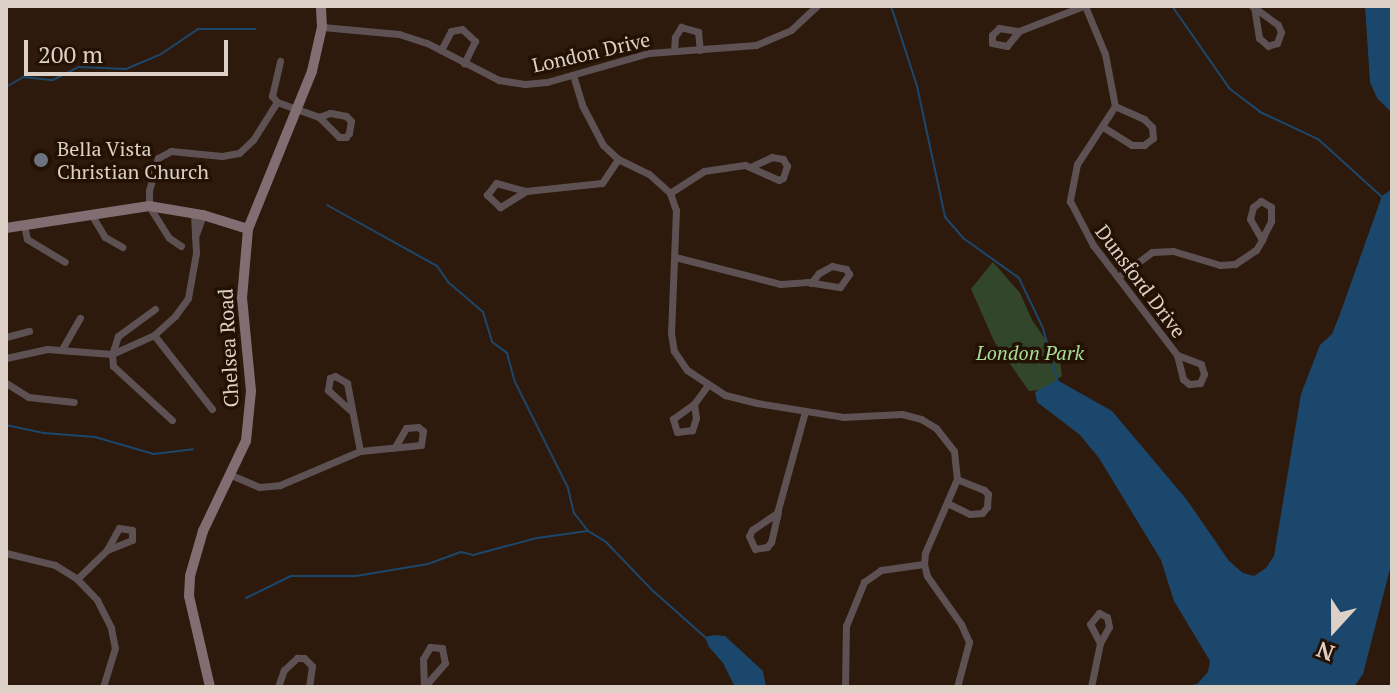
<!DOCTYPE html>
<html>
<head>
<meta charset="utf-8">
<style>
	body { margin:0 }
	#map { position:relative; width:1398px; height:693px; overflow:hidden; background:#2d1a0c; font-family:"PT Serif",serif }
	div>[style] { position:absolute }
	.green>* { inset:0; background:#32462c }
	.water>* { inset:0; background:#1c476c }
	.stream>* { height:2px; margin:-1px; padding:0 1px; transform-origin:1px; border-radius:1px; background:#1c476c }
	.street>* { height:7px; margin:-3.5px; padding:0 3.5px; transform-origin:3.5px; border-radius:3.5px; background:#5d5154 }
	.secondary>* { height:10px; margin:-5px; padding:0 5px; transform-origin:5px; border-radius:5px; background:#816d72 }
	.dots>* { width:22px; height:22px; translate:-50% -50%; box-sizing:border-box; border:4px solid #231104; border-radius:50% }
	span { translate:-50% -50%; white-space:nowrap; text-align:center; line-height:1.15; -webkit-text-stroke:7px #231104; paint-order:stroke }
	.street-label { font-size:20px; color:#ddd0c7 }
	.poi-label { font-size:20px; color:#ddd0c7 }
	.left { translate:0 -50%; text-align:left }
	.park-label { font-size:20px; color:#a8dc96; font-style:italic }
	.frame { position:absolute; inset:0; border:8px solid #ddd0c7; pointer-events:none }
	.north { position:absolute; left:1294px; top:589px; width:80px; height:80px; -webkit-text-stroke:6px #231104; paint-order:stroke; rotate:201deg; font-size:22px; font-weight:700; line-height:32px; text-align:center; color:#ddd0c7 }
	.north::after { content:''; display:block; margin:auto; width:28px; height:36px; background:#ddd0c7; clip-path:polygon(50% 0,100% 100%,50% 72%,0 100%) }
	.scale { position:absolute; left:24px; top:40px; width:204px; height:36px; box-sizing:border-box; border:4px solid #ddd0c7; border-top:0; padding-left:10px; font-size:24px; line-height:28px; white-space:nowrap; color:#ddd0c7; -webkit-text-stroke:6px #231104; paint-order:stroke }
</style>
</head>
<body>
<div id="map">
	<div class="green">
		<div style="clip-path:polygon(993px 262px,1020px 293px,1032px 320px,1060px 360px,1062px 376px,1042px 390px,1029px 391px,994px 341px,971px 289px)"></div>
	</div>
	<div class="water">
		<div style="clip-path:polygon(1365px 6px,1392px 6px,1392px 113px,1377px 98px,1370px 82px)"></div>
		<div style="clip-path:polygon(1392px 189px,1392px 561px,1363px 674px,1354px 687px,1183px 687px,1197px 684px,1208px 672px,1210px 661px,1174px 601px,1161px 560px,1099px 458px,1080px 435px,1037px 402px,1035px 392px,1057px 380px,1112px 411px,1187px 500px,1229px 561px,1243px 573px,1254px 576px,1266px 568px,1274px 556px,1301px 394px,1320px 345px,1332px 334px,1340px 314px,1382px 196px)"></div>
		<div style="clip-path:polygon(714px 635px,725px 636px,763px 671px,766px 687px,735px 687px,723px 663px,709px 647px,705px 637px)"></div>
	</div>
	<div class="stream">
		<div style="left:891px;top:6px;width:84px;rotate:72deg"></div>
		<div style="left:917px;top:86px;width:134px;rotate:77.9deg"></div>
		<div style="left:945px;top:217px;width:28px;rotate:49deg"></div>
		<div style="left:963px;top:238px;width:69px;rotate:35.5deg"></div>
		<div style="left:1019px;top:278px;width:55px;rotate:64.4deg"></div>
		<div style="left:1043px;top:328px;width:56px;rotate:74.5deg"></div>
		<div style="left:1172px;top:6px;width:101px;rotate:55.1deg"></div>
		<div style="left:1230px;top:89px;width:38px;rotate:37deg"></div>
		<div style="left:1260px;top:112px;width:64px;rotate:25deg"></div>
		<div style="left:1318px;top:139px;width:88px;rotate:42.2deg"></div>
		<div style="left:6px;top:87px;width:20px;rotate:-30deg"></div>
		<div style="left:23px;top:77px;width:30px;rotate:6deg"></div>
		<div style="left:53px;top:80px;width:29px;rotate:-27deg"></div>
		<div style="left:79px;top:67px;width:47px;rotate:2.4deg"></div>
		<div style="left:126px;top:69px;width:38px;rotate:-23deg"></div>
		<div style="left:161px;top:54px;width:45px;rotate:-34deg"></div>
		<div style="left:198px;top:29px;width:57px"></div>
		<div style="left:327px;top:205px;width:126px;rotate:29deg"></div>
		<div style="left:437px;top:266px;width:19px;rotate:55deg"></div>
		<div style="left:448px;top:282px;width:46px;rotate:40.6deg"></div>
		<div style="left:483px;top:312px;width:31px;rotate:73deg"></div>
		<div style="left:492px;top:342px;width:19px;rotate:36deg"></div>
		<div style="left:507px;top:353px;width:30px;rotate:75deg"></div>
		<div style="left:515px;top:382px;width:119px;rotate:63.4deg"></div>
		<div style="left:568px;top:488px;width:26px;rotate:77deg"></div>
		<div style="left:574px;top:513px;width:23px;rotate:52deg"></div>
		<div style="left:588px;top:531px;width:21px;rotate:31deg"></div>
		<div style="left:606px;top:542px;width:66px;rotate:46.2deg"></div>
		<div style="left:652px;top:590px;width:72px;rotate:41.6deg"></div>
		<div style="left:6px;top:425px;width:39px;rotate:12deg"></div>
		<div style="left:44px;top:433px;width:51px;rotate:4.5deg"></div>
		<div style="left:95px;top:437px;width:61px;rotate:16.1deg"></div>
		<div style="left:154px;top:454px;width:39px;rotate:-7deg"></div>
		<div style="left:246px;top:598px;width:50px;rotate:-26.1deg"></div>
		<div style="left:291px;top:576px;width:65px"></div>
		<div style="left:356px;top:576px;width:73px;rotate:-9.5deg"></div>
		<div style="left:428px;top:564px;width:35px;rotate:-20deg"></div>
		<div style="left:461px;top:552px;width:12px;rotate:14deg"></div>
		<div style="left:473px;top:555px;width:66px;rotate:-14.9deg"></div>
		<div style="left:537px;top:538px;width:51px;rotate:-7.8deg"></div>
	</div>
	<div class="street">
		<div style="left:1085px;top:6px;width:52px;rotate:67.4deg"></div>
		<div style="left:1105px;top:54px;width:53px;rotate:79.1deg"></div>
		<div style="left:1115px;top:106px;width:69px;rotate:123.2deg"></div>
		<div style="left:1077px;top:164px;width:38px;rotate:101deg"></div>
		<div style="left:1070px;top:201px;width:50px;rotate:62.4deg"></div>
		<div style="left:1093px;top:245px;width:138px;rotate:52.6deg"></div>
		<div style="left:1177px;top:355px;width:25px;rotate:76deg"></div>
		<div style="left:1183px;top:379px;width:8px;rotate:40deg"></div>
		<div style="left:1189px;top:384px;width:11px;rotate:-5deg"></div>
		<div style="left:1200px;top:383px;width:10px;rotate:-66deg"></div>
		<div style="left:1204px;top:374px;width:10px;rotate:-107deg"></div>
		<div style="left:1201px;top:364px;width:26px;rotate:-159deg"></div>
		<div style="left:1252px;top:6px;width:32px;rotate:36deg"></div>
		<div style="left:1278px;top:25px;width:8px;rotate:67deg"></div>
		<div style="left:1281px;top:32px;width:12px;rotate:110deg"></div>
		<div style="left:1277px;top:43px;width:9px;rotate:162deg"></div>
		<div style="left:1268px;top:46px;width:12px;rotate:-138deg"></div>
		<div style="left:1259px;top:38px;width:30px;rotate:-99deg"></div>
		<div style="left:322px;top:27px;width:77px;rotate:5.2deg"></div>
		<div style="left:399px;top:34px;width:29px;rotate:18deg"></div>
		<div style="left:427px;top:43px;width:81px;rotate:27.2deg"></div>
		<div style="left:499px;top:80px;width:26px;rotate:9deg"></div>
		<div style="left:525px;top:84px;width:22px;rotate:-5deg"></div>
		<div style="left:547px;top:82px;width:106px;rotate:-15.9deg"></div>
		<div style="left:649px;top:53px;width:107px;rotate:-4.3deg"></div>
		<div style="left:756px;top:45px;width:38px;rotate:-23deg"></div>
		<div style="left:791px;top:30px;width:35px;rotate:-43deg"></div>
		<div style="left:1019px;top:31px;width:19px;rotate:129deg"></div>
		<div style="left:1007px;top:46px;width:15px;rotate:-169deg"></div>
		<div style="left:992px;top:43px;width:8px;rotate:-90deg"></div>
		<div style="left:992px;top:35px;width:10px;rotate:-45deg"></div>
		<div style="left:999px;top:28px;width:20px;rotate:9deg"></div>
		<div style="left:1019px;top:31px;width:69px;rotate:-21.3deg"></div>
		<div style="left:441px;top:50px;width:21px;rotate:-62deg"></div>
		<div style="left:451px;top:31px;width:11px;rotate:-10deg"></div>
		<div style="left:462px;top:29px;width:18px;rotate:43deg"></div>
		<div style="left:475px;top:41px;width:25px;rotate:116deg"></div>
		<div style="left:674px;top:51px;width:14px;rotate:-86deg"></div>
		<div style="left:675px;top:37px;width:12px;rotate:-59deg"></div>
		<div style="left:681px;top:27px;width:18px;rotate:16deg"></div>
		<div style="left:698px;top:32px;width:18px;rotate:84deg"></div>
		<div style="left:573px;top:75px;width:31px;rotate:73deg"></div>
		<div style="left:582px;top:105px;width:45px;rotate:62.3deg"></div>
		<div style="left:603px;top:145px;width:21px;rotate:43deg"></div>
		<div style="left:618px;top:159px;width:34px;rotate:26deg"></div>
		<div style="left:649px;top:174px;width:28px;rotate:42deg"></div>
		<div style="left:670px;top:193px;width:18px;rotate:71deg"></div>
		<div style="left:676px;top:210px;width:123px;rotate:92.3deg"></div>
		<div style="left:671px;top:333px;width:18px;rotate:81deg"></div>
		<div style="left:674px;top:351px;width:23px;rotate:56deg"></div>
		<div style="left:687px;top:370px;width:45px;rotate:33.3deg"></div>
		<div style="left:725px;top:395px;width:33px;rotate:14deg"></div>
		<div style="left:757px;top:403px;width:87px;rotate:9.2deg"></div>
		<div style="left:843px;top:417px;width:59px;rotate:-2.9deg"></div>
		<div style="left:902px;top:414px;width:20px;rotate:15deg"></div>
		<div style="left:921px;top:419px;width:17px;rotate:31deg"></div>
		<div style="left:936px;top:428px;width:29px;rotate:52deg"></div>
		<div style="left:954px;top:451px;width:28px;rotate:84deg"></div>
		<div style="left:957px;top:479px;width:81px;rotate:113.4deg"></div>
		<div style="left:925px;top:553px;width:11px;rotate:95deg"></div>
		<div style="left:924px;top:564px;width:12px;rotate:76deg"></div>
		<div style="left:927px;top:576px;width:59px;rotate:54.7deg"></div>
		<div style="left:961px;top:624px;width:20px;rotate:66deg"></div>
		<div style="left:969px;top:642px;width:47px;rotate:104.9deg"></div>
		<div style="left:277px;top:102px;width:45px;rotate:19.7deg"></div>
		<div style="left:319px;top:117px;width:28px;rotate:45deg"></div>
		<div style="left:339px;top:137px;width:7px"></div>
		<div style="left:346px;top:137px;width:5px;rotate:-53deg"></div>
		<div style="left:349px;top:133px;width:12px;rotate:-81deg"></div>
		<div style="left:351px;top:121px;width:7px;rotate:-135deg"></div>
		<div style="left:346px;top:116px;width:16px;rotate:-169deg"></div>
		<div style="left:330px;top:113px;width:12px;rotate:160deg"></div>
		<div style="left:277px;top:102px;width:8px;rotate:-130deg"></div>
		<div style="left:272px;top:96px;width:36px;rotate:-77deg"></div>
		<div style="left:1103px;top:127px;width:34px;rotate:32deg"></div>
		<div style="left:1132px;top:145px;width:12px"></div>
		<div style="left:1144px;top:145px;width:11px;rotate:-38deg"></div>
		<div style="left:1153px;top:138px;width:11px;rotate:-95deg"></div>
		<div style="left:1152px;top:127px;width:11px;rotate:-135deg"></div>
		<div style="left:1144px;top:119px;width:32px;rotate:-156deg"></div>
		<div style="left:526px;top:191px;width:31px;rotate:148deg"></div>
		<div style="left:500px;top:207px;width:18px;rotate:-137deg"></div>
		<div style="left:487px;top:195px;width:15px;rotate:-53deg"></div>
		<div style="left:496px;top:183px;width:31px;rotate:15deg"></div>
		<div style="left:526px;top:191px;width:76px;rotate:-6deg"></div>
		<div style="left:602px;top:183px;width:29px;rotate:-56deg"></div>
		<div style="left:670px;top:193px;width:40px;rotate:-32.9deg"></div>
		<div style="left:704px;top:171px;width:41px;rotate:-8.3deg"></div>
		<div style="left:745px;top:165px;width:37px;rotate:24deg"></div>
		<div style="left:779px;top:180px;width:4px;rotate:-27deg"></div>
		<div style="left:783px;top:178px;width:13px;rotate:-72deg"></div>
		<div style="left:787px;top:166px;width:8px;rotate:-120deg"></div>
		<div style="left:783px;top:159px;width:11px;rotate:-170deg"></div>
		<div style="left:772px;top:157px;width:23px;rotate:155deg"></div>
		<div style="left:91px;top:214px;width:27px;rotate:59deg"></div>
		<div style="left:105px;top:237px;width:20px;rotate:30deg"></div>
		<div style="left:24px;top:225px;width:14px;rotate:78deg"></div>
		<div style="left:27px;top:239px;width:44px;rotate:31.2deg"></div>
		<div style="left:195px;top:237px;width:23px;rotate:-70deg"></div>
		<div style="left:181px;top:246px;width:14px;rotate:-146deg"></div>
		<div style="left:169px;top:238px;width:38px;rotate:-122deg"></div>
		<div style="left:149px;top:206px;width:15px;rotate:-90deg"></div>
		<div style="left:149px;top:191px;width:34px;rotate:-75deg"></div>
		<div style="left:158px;top:158px;width:15px;rotate:-28deg"></div>
		<div style="left:171px;top:151px;width:51px;rotate:5.6deg"></div>
		<div style="left:222px;top:156px;width:17px;rotate:-10deg"></div>
		<div style="left:239px;top:153px;width:19px;rotate:-43deg"></div>
		<div style="left:253px;top:140px;width:45px;rotate:-57.7deg"></div>
		<div style="left:675px;top:257px;width:108px;rotate:14.4deg"></div>
		<div style="left:780px;top:284px;width:27px;rotate:-4deg"></div>
		<div style="left:807px;top:282px;width:33px;rotate:9deg"></div>
		<div style="left:840px;top:287px;width:16px;rotate:-55deg"></div>
		<div style="left:849px;top:274px;width:6px;rotate:-121deg"></div>
		<div style="left:846px;top:269px;width:14px;rotate:-168deg"></div>
		<div style="left:832px;top:266px;width:15px;rotate:152deg"></div>
		<div style="left:819px;top:273px;width:13px;rotate:129deg"></div>
		<div style="left:1118px;top:277px;width:42px;rotate:-36.3deg"></div>
		<div style="left:1152px;top:252px;width:21px;rotate:-3deg"></div>
		<div style="left:1173px;top:251px;width:49px;rotate:16.6deg"></div>
		<div style="left:1220px;top:265px;width:15px;rotate:-4deg"></div>
		<div style="left:1235px;top:264px;width:25px;rotate:-34deg"></div>
		<div style="left:1256px;top:250px;width:12px;rotate:-59deg"></div>
		<div style="left:1262px;top:240px;width:5px;rotate:-68deg"></div>
		<div style="left:1264px;top:235px;width:16px;rotate:-63deg"></div>
		<div style="left:1271px;top:221px;width:14px;rotate:-90deg"></div>
		<div style="left:1271px;top:207px;width:12px;rotate:-149deg"></div>
		<div style="left:1261px;top:201px;width:10px;rotate:143deg"></div>
		<div style="left:1253px;top:207px;width:12px;rotate:104deg"></div>
		<div style="left:1250px;top:219px;width:24px;rotate:60deg"></div>
		<div style="left:155px;top:309px;width:46px;rotate:143.9deg"></div>
		<div style="left:118px;top:336px;width:19px;rotate:108deg"></div>
		<div style="left:112px;top:354px;width:12px;rotate:85deg"></div>
		<div style="left:113px;top:366px;width:80px;rotate:42.5deg"></div>
		<div style="left:154px;top:335px;width:94px;rotate:51.9deg"></div>
		<div style="left:6px;top:337px;width:24px;rotate:-15deg"></div>
		<div style="left:62px;top:349px;width:36px;rotate:-60deg"></div>
		<div style="left:6px;top:358px;width:42px;rotate:-12.4deg"></div>
		<div style="left:47px;top:349px;width:65px;rotate:4.4deg"></div>
		<div style="left:112px;top:354px;width:46px;rotate:-24.3deg"></div>
		<div style="left:154px;top:335px;width:28px;rotate:-42deg"></div>
		<div style="left:175px;top:316px;width:22px;rotate:-54deg"></div>
		<div style="left:188px;top:298px;width:46px;rotate:-79.9deg"></div>
		<div style="left:196px;top:253px;width:40px;rotate:-92.9deg"></div>
		<div style="left:6px;top:383px;width:26px;rotate:32deg"></div>
		<div style="left:28px;top:397px;width:46px;rotate:6.2deg"></div>
		<div style="left:694px;top:404px;width:14px;rotate:82deg"></div>
		<div style="left:696px;top:418px;width:13px;rotate:108deg"></div>
		<div style="left:692px;top:430px;width:15px;rotate:172deg"></div>
		<div style="left:677px;top:432px;width:14px;rotate:-107deg"></div>
		<div style="left:673px;top:419px;width:26px;rotate:-36deg"></div>
		<div style="left:694px;top:404px;width:22px;rotate:-54deg"></div>
		<div style="left:350px;top:410px;width:30px;rotate:-138deg"></div>
		<div style="left:328px;top:390px;width:12px;rotate:-81deg"></div>
		<div style="left:330px;top:378px;width:5px;rotate:-22deg"></div>
		<div style="left:335px;top:376px;width:14px;rotate:30deg"></div>
		<div style="left:347px;top:383px;width:69px;rotate:79.2deg"></div>
		<div style="left:231px;top:475px;width:30px;rotate:23deg"></div>
		<div style="left:259px;top:487px;width:21px;rotate:-5deg"></div>
		<div style="left:280px;top:485px;width:87px;rotate:-23deg"></div>
		<div style="left:360px;top:451px;width:61px;rotate:-5.6deg"></div>
		<div style="left:421px;top:445px;width:14px;rotate:-82deg"></div>
		<div style="left:423px;top:431px;width:6px;rotate:-141deg"></div>
		<div style="left:418px;top:427px;width:12px;rotate:175deg"></div>
		<div style="left:406px;top:428px;width:20px;rotate:120deg"></div>
		<div style="left:947px;top:503px;width:25px;rotate:26deg"></div>
		<div style="left:970px;top:514px;width:12px;rotate:-5deg"></div>
		<div style="left:982px;top:513px;width:8px;rotate:-50deg"></div>
		<div style="left:987px;top:507px;width:13px;rotate:-86deg"></div>
		<div style="left:988px;top:494px;width:6px;rotate:-135deg"></div>
		<div style="left:984px;top:490px;width:29px;rotate:-158deg"></div>
		<div style="left:778px;top:512px;width:31px;rotate:103deg"></div>
		<div style="left:771px;top:542px;width:6px;rotate:129deg"></div>
		<div style="left:767px;top:547px;width:12px;rotate:171deg"></div>
		<div style="left:755px;top:549px;width:14px;rotate:-115deg"></div>
		<div style="left:749px;top:536px;width:7px;rotate:-63deg"></div>
		<div style="left:752px;top:530px;width:30px;rotate:-34deg"></div>
		<div style="left:777px;top:513px;width:106px;rotate:-74.6deg"></div>
		<div style="left:6px;top:553px;width:50px;rotate:13.8deg"></div>
		<div style="left:55px;top:565px;width:26px;rotate:32deg"></div>
		<div style="left:77px;top:579px;width:29px;rotate:46deg"></div>
		<div style="left:97px;top:600px;width:31px;rotate:63deg"></div>
		<div style="left:111px;top:628px;width:20px;rotate:79deg"></div>
		<div style="left:115px;top:648px;width:41px;rotate:107.1deg"></div>
		<div style="left:77px;top:579px;width:42px;rotate:-44deg"></div>
		<div style="left:107px;top:550px;width:27px;rotate:-22deg"></div>
		<div style="left:132px;top:540px;width:10px;rotate:-90deg"></div>
		<div style="left:132px;top:530px;width:13px;rotate:-171deg"></div>
		<div style="left:119px;top:528px;width:25px;rotate:119deg"></div>
		<div style="left:430px;top:647px;width:12px;rotate:5deg"></div>
		<div style="left:442px;top:648px;width:15px;rotate:79deg"></div>
		<div style="left:445px;top:663px;width:32px;rotate:131deg"></div>
		<div style="left:424px;top:687px;width:28px;rotate:-92deg"></div>
		<div style="left:423px;top:659px;width:14px;rotate:-60deg"></div>
		<div style="left:278px;top:687px;width:18px;rotate:-71deg"></div>
		<div style="left:284px;top:670px;width:18px;rotate:-43deg"></div>
		<div style="left:297px;top:658px;width:7px"></div>
		<div style="left:304px;top:658px;width:11px;rotate:45deg"></div>
		<div style="left:312px;top:666px;width:21px;rotate:98deg"></div>
		<div style="left:845px;top:687px;width:61px;rotate:-89.1deg"></div>
		<div style="left:846px;top:626px;width:48px;rotate:-67.8deg"></div>
		<div style="left:864px;top:582px;width:21px;rotate:-35deg"></div>
		<div style="left:881px;top:570px;width:43px;rotate:-7.9deg"></div>
		<div style="left:1091px;top:687px;width:45px;rotate:-78.4deg"></div>
		<div style="left:1100px;top:643px;width:18px;rotate:-61deg"></div>
		<div style="left:1109px;top:627px;width:10px;rotate:-101deg"></div>
		<div style="left:1107px;top:617px;width:9px;rotate:-153deg"></div>
		<div style="left:1099px;top:613px;width:14px;rotate:129deg"></div>
		<div style="left:1090px;top:624px;width:21px;rotate:62deg"></div>
	</div>
	<div class="secondary">
		<div style="left:6px;top:228px;width:145px;rotate:-8.7deg"></div>
		<div style="left:149px;top:206px;width:55px;rotate:9.5deg"></div>
		<div style="left:203px;top:215px;width:47px;rotate:17.3deg"></div>
		<div style="left:210px;top:687px;width:93px;rotate:-103deg"></div>
		<div style="left:189px;top:596px;width:20px;rotate:-87deg"></div>
		<div style="left:190px;top:576px;width:47px;rotate:-73.9deg"></div>
		<div style="left:203px;top:531px;width:100px;rotate:-64.5deg"></div>
		<div style="left:246px;top:441px;width:50px;rotate:-84.3deg"></div>
		<div style="left:251px;top:391px;width:93px;rotate:-95.5deg"></div>
		<div style="left:242px;top:298px;width:69px;rotate:-85deg"></div>
		<div style="left:248px;top:229px;width:170px;rotate:-67.9deg"></div>
		<div style="left:312px;top:71px;width:45px;rotate:-77.2deg"></div>
		<div style="left:322px;top:27px;width:21px;rotate:-93deg"></div>
	</div>
	<div class="dots">
		<div style="left:41px;top:160px;background:#6b7280"></div>
	</div>
	<div class="street-label">
		<span style="left:591px;top:52px;rotate:-13deg">London Drive</span>
		<span style="left:1141px;top:281px;rotate:53deg">Dunsford Drive</span>
		<span style="left:228px;top:348px;rotate:-93deg">Chelsea Road</span>
	</div>
	<div class="poi-label">
		<span class="left" style="left:57px;top:160px">Bella Vista<br>Christian Church</span>
	</div>
	<div class="park-label">
		<span style="left:1030px;top:352px">London Park</span>
	</div>
	<div class="frame"></div>
	<div class="north">N</div>
	<div class="scale">200 m</div>
</div>
</body>
</html>
